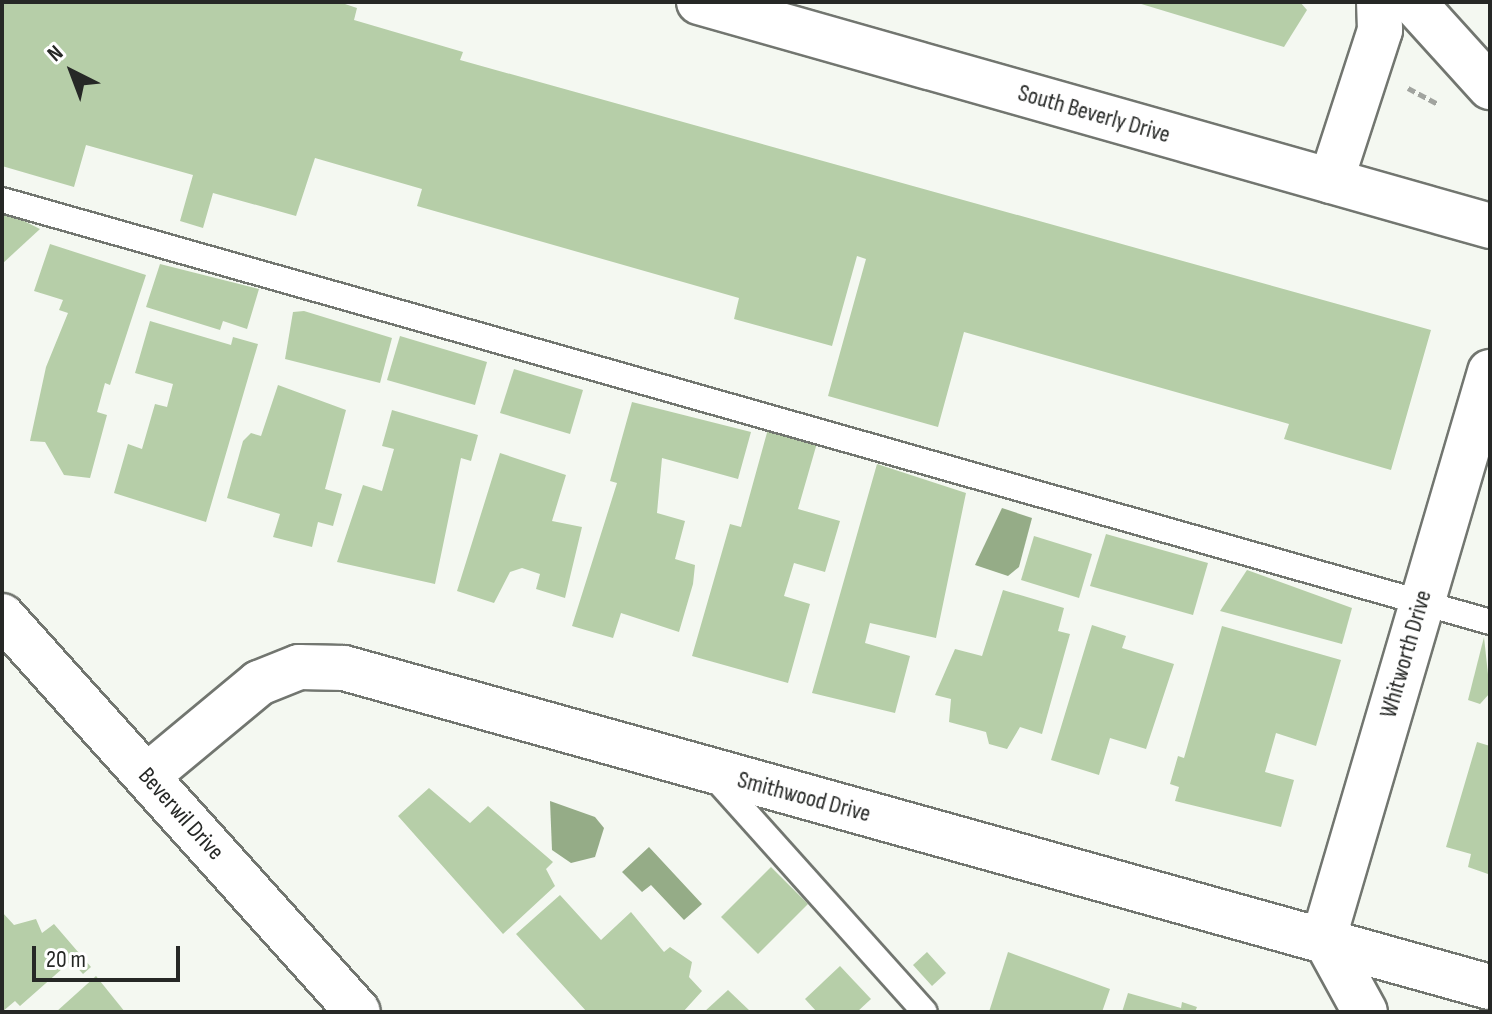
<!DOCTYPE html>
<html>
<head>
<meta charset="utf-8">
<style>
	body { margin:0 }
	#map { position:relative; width:1492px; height:1014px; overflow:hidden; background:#f4f8f1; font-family:"Sofia Sans Condensed",sans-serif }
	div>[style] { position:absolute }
	.water>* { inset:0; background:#95ac87 }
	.building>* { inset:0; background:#b6cea8 }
	.path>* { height:5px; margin-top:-2.5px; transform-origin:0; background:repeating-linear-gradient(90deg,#a1a49f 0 8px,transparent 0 12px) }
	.roads { filter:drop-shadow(2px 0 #727670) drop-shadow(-2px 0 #727670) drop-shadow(0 2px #727670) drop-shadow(0 -2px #727670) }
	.service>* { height:24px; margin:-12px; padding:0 12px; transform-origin:12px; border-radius:12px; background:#fff }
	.minor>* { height:44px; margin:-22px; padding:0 22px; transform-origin:22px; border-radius:22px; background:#fff }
	.tertiary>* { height:44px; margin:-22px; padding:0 22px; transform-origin:22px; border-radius:22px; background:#fff }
	.secondary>* { height:44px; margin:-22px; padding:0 22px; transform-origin:22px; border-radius:22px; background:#fff }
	span { translate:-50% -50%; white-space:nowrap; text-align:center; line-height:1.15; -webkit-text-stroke:8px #fff; paint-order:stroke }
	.street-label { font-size:24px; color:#262826 }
	.frame { position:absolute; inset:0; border:4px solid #262826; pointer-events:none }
	.north { position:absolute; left:32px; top:32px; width:80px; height:80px; -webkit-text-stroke:6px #fff; paint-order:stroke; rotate:318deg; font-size:22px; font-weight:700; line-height:32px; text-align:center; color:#262826 }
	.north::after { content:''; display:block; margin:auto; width:28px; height:36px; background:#262826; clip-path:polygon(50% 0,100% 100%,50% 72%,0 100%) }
	.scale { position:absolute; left:32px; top:946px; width:148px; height:36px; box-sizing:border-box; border:4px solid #262826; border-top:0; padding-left:10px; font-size:24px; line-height:28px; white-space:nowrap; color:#262826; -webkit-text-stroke:6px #fff; paint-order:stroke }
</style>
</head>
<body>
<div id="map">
	<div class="water">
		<div style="clip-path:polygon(1002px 508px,1032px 518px,1019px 567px,1008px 576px,975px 565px)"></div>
		<div style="clip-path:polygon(550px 801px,595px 817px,604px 828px,595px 857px,571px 863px,552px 850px)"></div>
		<div style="clip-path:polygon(649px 847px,702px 904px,684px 920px,651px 885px,642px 892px,622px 872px)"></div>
	</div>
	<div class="building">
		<div style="clip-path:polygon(2px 2px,339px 2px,357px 8px,354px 20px,463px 52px,460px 60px,1431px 330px,1391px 470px,1284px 439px,1289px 424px,964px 332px,938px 427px,828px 396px,866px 259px,857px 256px,832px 346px,734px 319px,739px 298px,417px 206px,422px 189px,315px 158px,296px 216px,213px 193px,203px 228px,180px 221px,193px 175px,86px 145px,74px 187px,2px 166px)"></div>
		<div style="clip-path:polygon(1300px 2px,1307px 10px,1284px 47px,1138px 3px)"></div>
		<div style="clip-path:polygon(2px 210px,40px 229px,2px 264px)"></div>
		<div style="clip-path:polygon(50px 244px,146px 275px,110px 385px,105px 383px,97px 412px,107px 415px,90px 478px,64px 475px,45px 442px,30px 441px,46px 367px,68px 313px,59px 310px,63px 300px,34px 291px)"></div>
		<div style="clip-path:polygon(160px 264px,259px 289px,247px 329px,223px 321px,220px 330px,146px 307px)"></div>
		<div style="clip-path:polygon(304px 311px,392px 338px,380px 383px,285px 359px,293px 312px)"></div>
		<div style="clip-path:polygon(150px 321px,231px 345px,233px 337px,258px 344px,206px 522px,114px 493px,128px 444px,142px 449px,155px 404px,167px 407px,173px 384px,135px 373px)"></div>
		<div style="clip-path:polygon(400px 336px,487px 362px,475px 405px,387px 380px)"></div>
		<div style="clip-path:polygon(514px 369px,583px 390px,570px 434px,500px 413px)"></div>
		<div style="clip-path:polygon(278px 385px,346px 410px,325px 489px,342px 494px,333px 526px,318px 522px,312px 547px,273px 537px,280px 514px,227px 498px,243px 441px,251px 433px,261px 436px)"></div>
		<div style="clip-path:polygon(632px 402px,751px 432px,738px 479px,662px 458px,657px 513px,685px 521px,675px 559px,695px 565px,693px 584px,679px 632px,621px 613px,613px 638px,572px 626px,617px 483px,610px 481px)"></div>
		<div style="clip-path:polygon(392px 410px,478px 435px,471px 461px,461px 458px,435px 584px,337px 562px,363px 485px,382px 491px,394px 449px,382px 446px)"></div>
		<div style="clip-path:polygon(768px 429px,817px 443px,798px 509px,840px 521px,825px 572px,794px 563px,784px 596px,810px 604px,788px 683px,692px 656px,730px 524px,741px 527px)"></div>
		<div style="clip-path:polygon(500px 453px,566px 475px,552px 521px,582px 527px,565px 598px,536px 589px,540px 574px,522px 568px,510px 572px,494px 603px,457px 591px)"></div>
		<div style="clip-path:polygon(877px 464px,966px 493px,936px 638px,870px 623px,865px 643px,910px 656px,895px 713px,812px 693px)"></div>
		<div style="clip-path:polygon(1106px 534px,1208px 563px,1193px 615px,1090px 586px)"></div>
		<div style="clip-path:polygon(1034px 536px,1092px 554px,1079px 598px,1021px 580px)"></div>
		<div style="clip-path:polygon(1247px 570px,1352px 608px,1342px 644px,1220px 611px)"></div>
		<div style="clip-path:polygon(1003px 590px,1064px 608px,1058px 631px,1070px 634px,1042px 734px,1020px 727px,1007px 749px,989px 744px,986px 732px,949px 722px,951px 699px,935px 695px,955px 649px,982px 656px)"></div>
		<div style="clip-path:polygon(1092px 625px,1126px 636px,1122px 648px,1174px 664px,1146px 749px,1110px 738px,1099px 775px,1051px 760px)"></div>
		<div style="clip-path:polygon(1222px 626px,1341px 660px,1316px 746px,1276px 733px,1265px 772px,1294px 780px,1281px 827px,1175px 801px,1179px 787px,1170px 784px,1178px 756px,1184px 758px)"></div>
		<div style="clip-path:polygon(1484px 637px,1490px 693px,1480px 704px,1468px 700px)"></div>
		<div style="clip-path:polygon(1477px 742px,1490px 746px,1490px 886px,1488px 874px,1468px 867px,1471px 854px,1446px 847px)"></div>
		<div style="clip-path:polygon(429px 788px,470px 823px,488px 806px,553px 862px,546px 869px,555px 886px,503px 934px,398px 816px)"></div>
		<div style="clip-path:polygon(771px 867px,808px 904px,758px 954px,721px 917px)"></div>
		<div style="clip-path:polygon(560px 895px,601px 940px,631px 912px,664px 952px,670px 947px,692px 962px,689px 977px,702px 991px,683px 1012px,587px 1012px,516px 934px)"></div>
		<div style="clip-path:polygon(2px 912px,14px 925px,36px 919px,42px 933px,54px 924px,91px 967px,83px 974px,71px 961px,20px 1006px,15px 1001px,2px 1012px)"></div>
		<div style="clip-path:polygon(927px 952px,946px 973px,932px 986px,913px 965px)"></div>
		<div style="clip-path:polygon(1008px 952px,1110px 989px,1102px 1012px,989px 1012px)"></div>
		<div style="clip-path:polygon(840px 966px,871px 999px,857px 1012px,817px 1012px,805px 999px)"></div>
		<div style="clip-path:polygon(96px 976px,125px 1012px,56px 1012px)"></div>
		<div style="clip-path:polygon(728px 990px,751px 1012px,704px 1012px)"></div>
		<div style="clip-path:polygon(1128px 993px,1181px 1008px,1182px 1002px,1197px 1007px,1195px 1012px,1122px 1012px)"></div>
	</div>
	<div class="path">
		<div style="left:1408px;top:88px;width:34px;rotate:28deg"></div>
	</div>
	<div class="roads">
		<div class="service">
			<div style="left:2px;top:200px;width:1547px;rotate:15.83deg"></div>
			<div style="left:713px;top:776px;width:317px;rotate:48.1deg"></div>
		</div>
		<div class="minor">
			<div style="left:1413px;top:2px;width:115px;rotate:47.8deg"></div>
			<div style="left:1331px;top:181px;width:159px;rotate:-72deg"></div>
			<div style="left:1380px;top:30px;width:28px;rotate:-92deg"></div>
			<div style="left:147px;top:776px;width:146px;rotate:-39.7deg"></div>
			<div style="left:259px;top:683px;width:43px;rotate:-21.8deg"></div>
			<div style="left:299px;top:667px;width:45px;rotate:1.3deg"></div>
			<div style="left:344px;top:668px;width:1190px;rotate:15.56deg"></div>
			<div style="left:1324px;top:937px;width:589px;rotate:-73.63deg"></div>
			<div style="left:1324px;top:937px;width:85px;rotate:61.3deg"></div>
		</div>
		<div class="tertiary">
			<div style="left:2px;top:616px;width:532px;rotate:48.04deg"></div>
		</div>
		<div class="secondary">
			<div style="left:699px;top:2px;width:822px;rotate:15.81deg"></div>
		</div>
	</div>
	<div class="street-label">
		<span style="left:1094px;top:114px;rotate:16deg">South Beverly Drive</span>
		<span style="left:1406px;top:654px;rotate:-74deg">Whitworth Drive</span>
		<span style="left:804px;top:797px;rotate:15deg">Smithwood Drive</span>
		<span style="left:181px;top:814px;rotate:48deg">Beverwil Drive</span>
	</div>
	<div class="frame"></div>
	<div class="north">N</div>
	<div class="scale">20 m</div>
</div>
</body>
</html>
